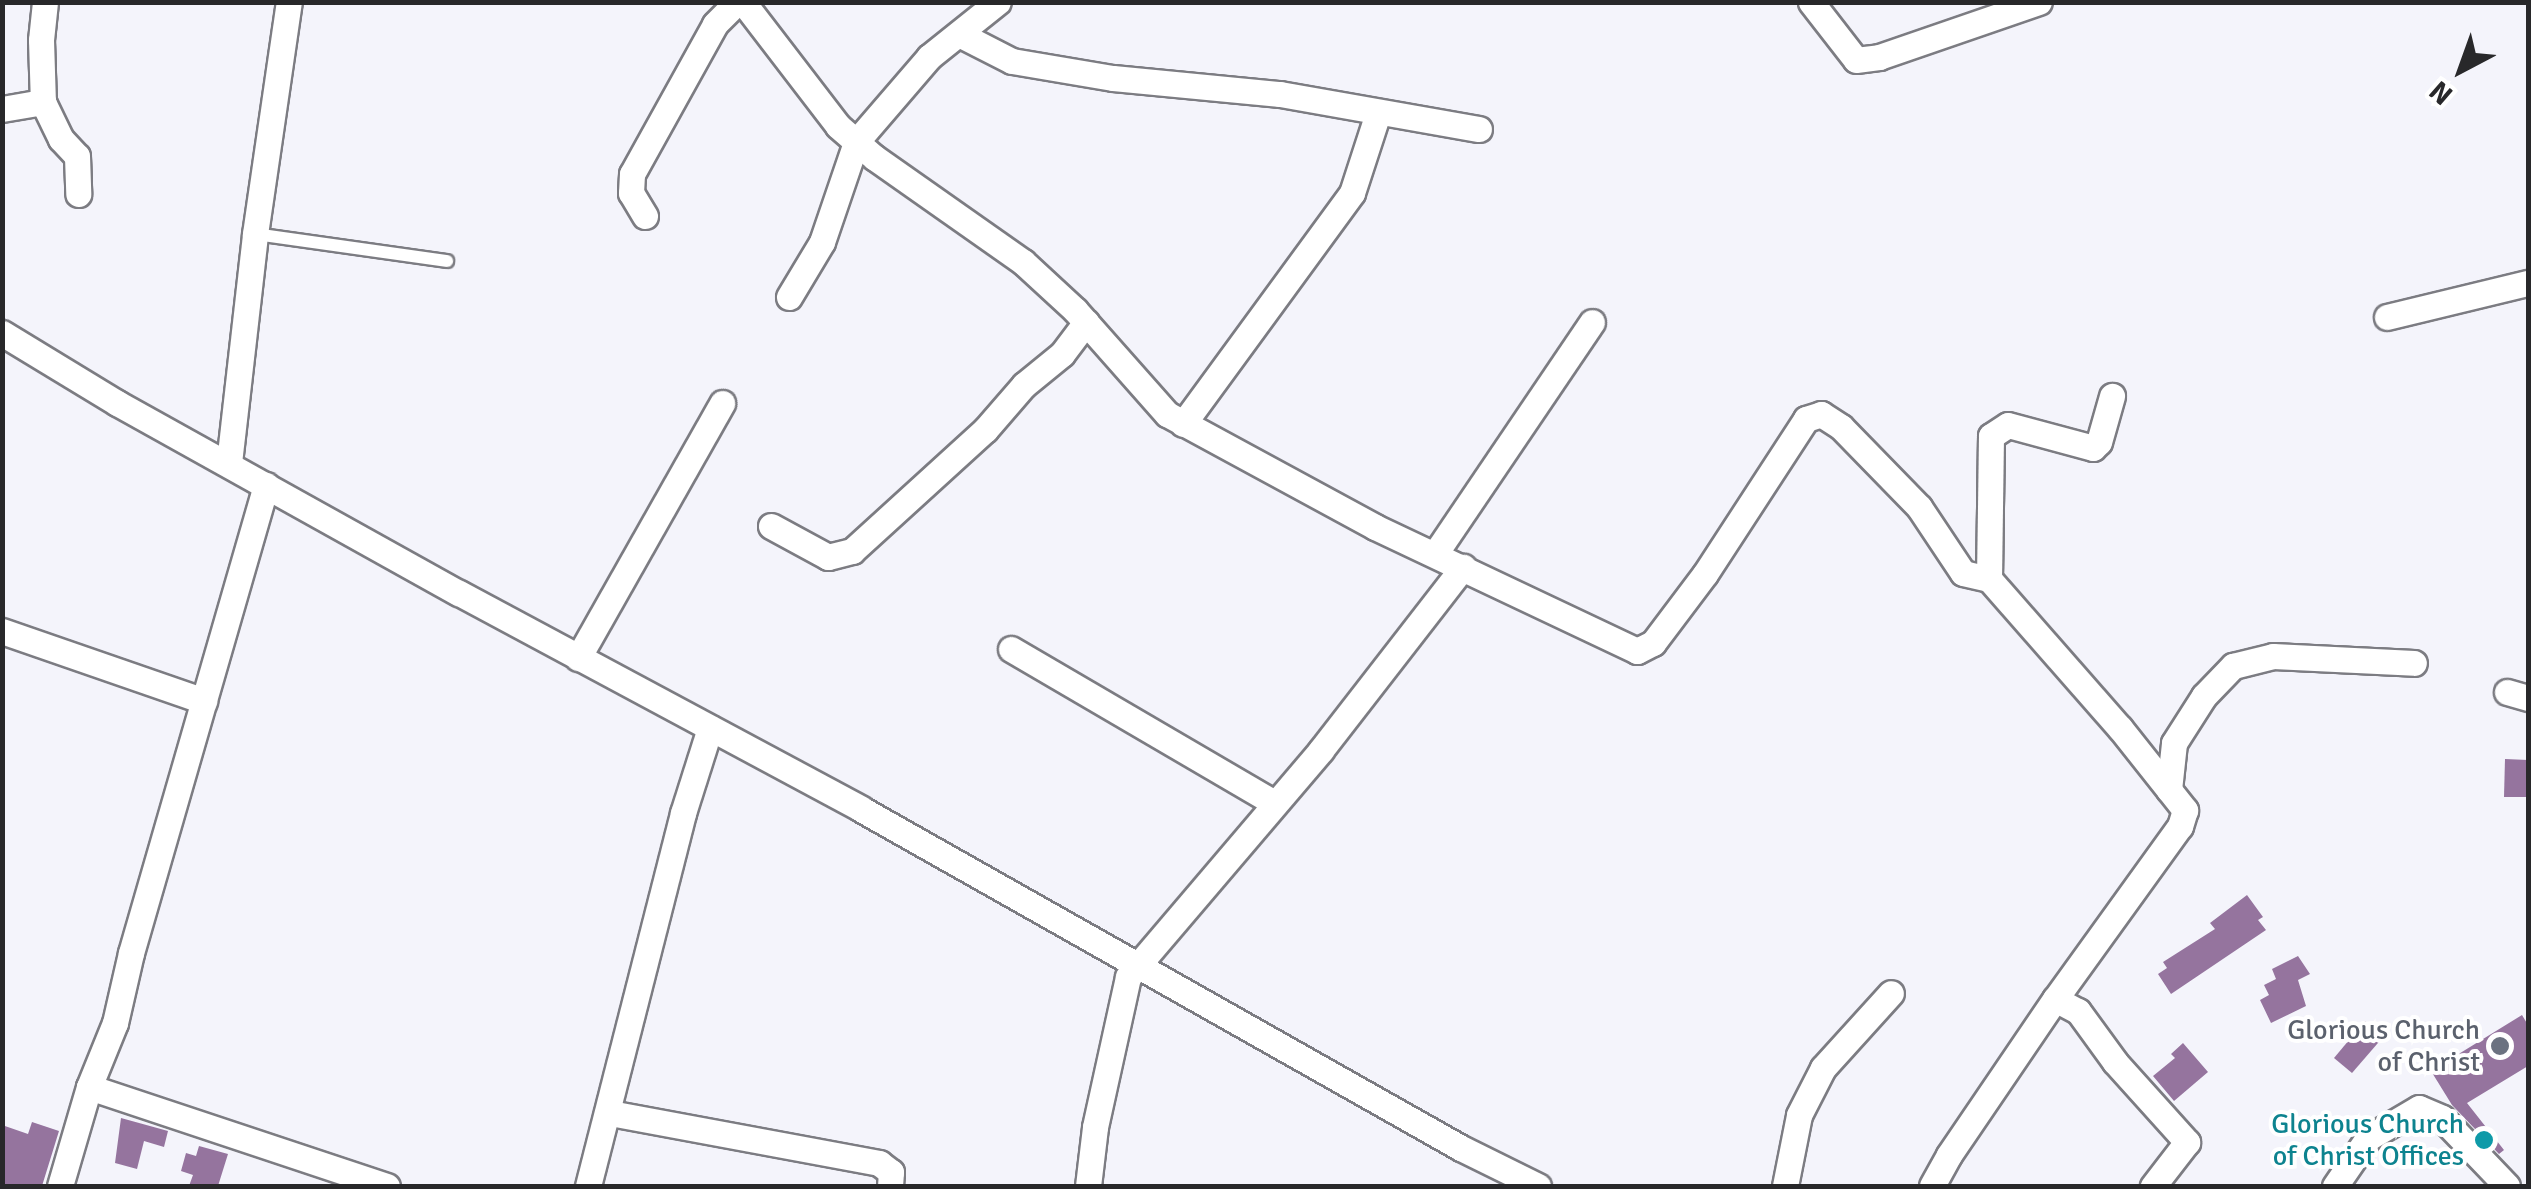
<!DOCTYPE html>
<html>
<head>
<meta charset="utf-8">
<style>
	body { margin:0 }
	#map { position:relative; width:2531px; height:1189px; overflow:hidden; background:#f4f4fb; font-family:Signika,sans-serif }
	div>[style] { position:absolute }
	.building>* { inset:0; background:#95749e }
	.roads { filter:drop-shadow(2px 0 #7c7c82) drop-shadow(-2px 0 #7c7c82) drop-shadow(0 2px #7c7c82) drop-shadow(0 -2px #7c7c82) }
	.service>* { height:12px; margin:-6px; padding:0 6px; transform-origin:6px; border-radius:6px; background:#fff }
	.minor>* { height:25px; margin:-12.5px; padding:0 12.5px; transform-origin:12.5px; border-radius:12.5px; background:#fff }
	.dots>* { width:28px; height:28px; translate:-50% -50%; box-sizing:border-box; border:5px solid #fff; border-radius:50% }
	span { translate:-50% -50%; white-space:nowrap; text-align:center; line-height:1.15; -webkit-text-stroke:8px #fff; paint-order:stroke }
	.worship-label { font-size:28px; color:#5b616d }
	.right { translate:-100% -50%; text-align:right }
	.culture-label { font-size:28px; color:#0d838f }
	.frame { position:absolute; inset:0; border:5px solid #28282a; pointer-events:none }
	.north { position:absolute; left:2411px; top:20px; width:100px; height:100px; -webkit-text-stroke:8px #fff; paint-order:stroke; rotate:221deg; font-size:28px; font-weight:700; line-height:40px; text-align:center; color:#28282a }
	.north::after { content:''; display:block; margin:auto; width:35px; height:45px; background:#28282a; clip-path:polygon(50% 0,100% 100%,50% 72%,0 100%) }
</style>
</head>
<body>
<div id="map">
	<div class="building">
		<div style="clip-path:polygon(2505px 759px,2528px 760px,2528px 797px,2504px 797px)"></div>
		<div style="clip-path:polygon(2247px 895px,2263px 917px,2258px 920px,2266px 930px,2171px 994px,2158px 974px,2167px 968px,2163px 962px,2215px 929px,2210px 923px)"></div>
		<div style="clip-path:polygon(2298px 956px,2310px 974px,2298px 980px,2306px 1006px,2271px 1023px,2260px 1000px,2269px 995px,2264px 985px,2276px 979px,2272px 969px)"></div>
		<div style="clip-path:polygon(2522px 1015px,2528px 1025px,2528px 1066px,2467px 1103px,2504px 1150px,2499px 1154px,2452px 1105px,2431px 1071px)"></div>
		<div style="clip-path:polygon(2365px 1021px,2384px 1036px,2352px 1073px,2334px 1058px)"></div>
		<div style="clip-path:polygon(2183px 1043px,2208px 1072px,2174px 1101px,2153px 1076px,2175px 1058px,2171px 1054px)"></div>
		<div style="clip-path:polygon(121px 1118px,168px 1131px,164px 1147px,144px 1141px,137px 1169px,115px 1163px)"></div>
		<div style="clip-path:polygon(32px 1122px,59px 1131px,42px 1186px,2px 1186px,2px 1125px,28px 1134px)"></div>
		<div style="clip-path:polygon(199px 1146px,228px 1154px,218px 1186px,189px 1186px,193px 1175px,181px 1171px,186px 1153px,196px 1156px)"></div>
	</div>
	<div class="roads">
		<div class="service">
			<div style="left:255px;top:234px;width:194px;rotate:8deg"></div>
		</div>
		<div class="minor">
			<div style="left:45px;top:2px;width:38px;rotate:96deg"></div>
			<div style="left:41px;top:40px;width:62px;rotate:88.2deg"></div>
			<div style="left:43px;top:102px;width:41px;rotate:64.1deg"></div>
			<div style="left:61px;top:139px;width:23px;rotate:47deg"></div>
			<div style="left:77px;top:156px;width:38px;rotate:88deg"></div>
			<div style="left:743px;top:2px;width:156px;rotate:52.5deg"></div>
			<div style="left:838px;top:126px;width:49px;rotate:40.9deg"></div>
			<div style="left:875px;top:158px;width:181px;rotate:35.1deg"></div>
			<div style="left:1023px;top:262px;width:71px;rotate:42.7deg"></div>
			<div style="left:1075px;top:310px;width:139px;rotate:48.5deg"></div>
			<div style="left:1167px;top:414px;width:237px;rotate:28.5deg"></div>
			<div style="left:1375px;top:527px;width:290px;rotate:25.3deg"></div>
			<div style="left:1637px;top:651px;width:18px;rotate:-27deg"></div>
			<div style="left:1653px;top:643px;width:86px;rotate:-53deg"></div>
			<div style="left:1705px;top:574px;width:185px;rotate:-56.9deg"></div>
			<div style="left:1806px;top:419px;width:16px;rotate:-18deg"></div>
			<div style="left:1821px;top:414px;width:24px;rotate:33deg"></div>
			<div style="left:1841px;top:427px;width:112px;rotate:45.7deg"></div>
			<div style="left:1919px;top:507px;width:79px;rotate:56.3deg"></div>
			<div style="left:1963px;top:573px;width:27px;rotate:13deg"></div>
			<div style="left:1989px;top:579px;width:198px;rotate:48.7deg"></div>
			<div style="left:2120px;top:728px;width:105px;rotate:51.6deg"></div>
			<div style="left:2185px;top:810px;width:17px;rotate:107deg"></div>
			<div style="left:2180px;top:826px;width:213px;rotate:125.8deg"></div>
			<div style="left:2055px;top:999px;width:189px;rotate:124.2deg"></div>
			<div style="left:1949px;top:1155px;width:35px;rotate:119deg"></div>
			<div style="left:1811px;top:2px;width:73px;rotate:52.2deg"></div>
			<div style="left:1856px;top:60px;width:23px;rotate:-7deg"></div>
			<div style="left:1879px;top:57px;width:169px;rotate:-19deg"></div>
			<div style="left:959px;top:34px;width:59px;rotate:27deg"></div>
			<div style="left:1012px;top:61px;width:102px;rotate:9.6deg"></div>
			<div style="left:1113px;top:78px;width:168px;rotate:5.5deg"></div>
			<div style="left:1280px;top:94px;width:202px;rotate:10deg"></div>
			<div style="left:2px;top:109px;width:42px;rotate:-9.7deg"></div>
			<div style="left:645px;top:216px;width:27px;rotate:-121deg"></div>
			<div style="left:631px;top:193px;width:19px;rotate:-87deg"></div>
			<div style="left:632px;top:174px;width:171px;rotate:-61deg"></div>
			<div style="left:715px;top:24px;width:31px;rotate:-45deg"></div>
			<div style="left:789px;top:297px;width:64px;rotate:-59deg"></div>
			<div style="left:822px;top:242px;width:106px;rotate:-71.2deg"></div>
			<div style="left:856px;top:142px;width:112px;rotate:-49.3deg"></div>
			<div style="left:929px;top:57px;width:88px;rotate:-38.6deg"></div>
			<div style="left:2387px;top:317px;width:145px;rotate:-13.6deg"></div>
			<div style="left:2px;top:333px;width:135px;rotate:31.3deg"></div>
			<div style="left:117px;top:403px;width:391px;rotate:29.1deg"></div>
			<div style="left:459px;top:593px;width:456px;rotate:28.2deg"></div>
			<div style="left:861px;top:809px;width:689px;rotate:29.47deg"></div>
			<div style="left:1461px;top:1148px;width:86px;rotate:26.3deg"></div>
			<div style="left:1183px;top:424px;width:286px;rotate:-53.8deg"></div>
			<div style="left:1352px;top:193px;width:84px;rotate:-72deg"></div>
			<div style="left:229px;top:463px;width:230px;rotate:-83.5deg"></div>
			<div style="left:255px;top:234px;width:234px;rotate:-81.7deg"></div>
			<div style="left:771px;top:526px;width:65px;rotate:28.5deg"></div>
			<div style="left:828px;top:557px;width:25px;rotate:-14deg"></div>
			<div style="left:852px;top:551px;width:180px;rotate:-42.3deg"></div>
			<div style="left:985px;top:430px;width:60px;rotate:-49.1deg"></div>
			<div style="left:1024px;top:385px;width:49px;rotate:-39.2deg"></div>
			<div style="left:1062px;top:354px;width:40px;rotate:-53deg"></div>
			<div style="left:1435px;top:554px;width:280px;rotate:-55.9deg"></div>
			<div style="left:1989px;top:579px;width:143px;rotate:-89.2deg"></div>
			<div style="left:1991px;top:436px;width:20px;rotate:-33deg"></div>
			<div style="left:2008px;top:425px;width:88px;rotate:15.1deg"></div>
			<div style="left:2093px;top:448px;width:8px;rotate:-45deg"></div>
			<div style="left:2099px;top:442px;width:48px;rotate:-74.2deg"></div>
			<div style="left:2px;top:631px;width:214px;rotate:19.1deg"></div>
			<div style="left:1011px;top:649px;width:303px;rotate:30.3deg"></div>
			<div style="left:578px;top:658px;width:293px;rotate:-60.5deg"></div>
			<div style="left:2507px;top:692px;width:22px;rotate:16deg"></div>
			<div style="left:2169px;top:790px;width:47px;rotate:-83.9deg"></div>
			<div style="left:2174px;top:743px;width:56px;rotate:-57.4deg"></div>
			<div style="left:2204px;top:696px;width:42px;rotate:-46deg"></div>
			<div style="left:2233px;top:666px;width:41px;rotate:-14deg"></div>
			<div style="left:2273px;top:656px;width:141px;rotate:2.8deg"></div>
			<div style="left:2055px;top:999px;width:26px;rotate:28deg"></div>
			<div style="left:2078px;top:1011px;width:63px;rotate:54deg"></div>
			<div style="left:2115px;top:1062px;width:108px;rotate:48deg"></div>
			<div style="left:2187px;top:1142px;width:56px;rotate:127.7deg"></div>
			<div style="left:89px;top:1087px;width:314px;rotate:18.4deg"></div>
			<div style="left:610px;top:1113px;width:274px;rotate:10.5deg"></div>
			<div style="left:879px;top:1163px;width:15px;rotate:37deg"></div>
			<div style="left:891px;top:1172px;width:14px;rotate:94deg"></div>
			<div style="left:60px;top:1186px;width:103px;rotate:-73.7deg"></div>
			<div style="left:89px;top:1087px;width:69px;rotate:-67.9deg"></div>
			<div style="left:115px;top:1023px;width:72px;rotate:-77.1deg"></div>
			<div style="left:131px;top:953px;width:487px;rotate:-73.9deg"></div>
			<div style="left:588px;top:1186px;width:385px;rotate:-75.7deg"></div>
			<div style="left:683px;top:813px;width:89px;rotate:-72.4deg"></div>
			<div style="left:1088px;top:1186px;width:59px;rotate:-83.2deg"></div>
			<div style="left:1095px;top:1127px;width:154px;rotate:-77.6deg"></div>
			<div style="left:1128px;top:977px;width:298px;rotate:-49.6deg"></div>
			<div style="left:1321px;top:750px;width:232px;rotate:-52.2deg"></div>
			<div style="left:1785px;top:1186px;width:72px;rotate:-78.8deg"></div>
			<div style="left:1799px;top:1115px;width:53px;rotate:-62.9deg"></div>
			<div style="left:1823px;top:1068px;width:101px;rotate:-47.8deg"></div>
			<div style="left:2335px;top:1186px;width:58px;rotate:-55.5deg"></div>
			<div style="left:2368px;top:1138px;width:59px;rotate:-30.5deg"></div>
			<div style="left:2419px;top:1108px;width:25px;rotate:23deg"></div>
			<div style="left:2442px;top:1118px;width:94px;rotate:46.3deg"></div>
		</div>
	</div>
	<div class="dots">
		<div style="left:2500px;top:1046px;background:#6b7280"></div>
		<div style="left:2484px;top:1140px;background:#0f9aa8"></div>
	</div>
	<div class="worship-label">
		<span class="right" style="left:2480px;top:1046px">Glorious Church<br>of Christ</span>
	</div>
	<div class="culture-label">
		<span class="right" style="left:2464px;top:1140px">Glorious Church<br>of Christ Offices</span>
	</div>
	<div class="frame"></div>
	<div class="north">N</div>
</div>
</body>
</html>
